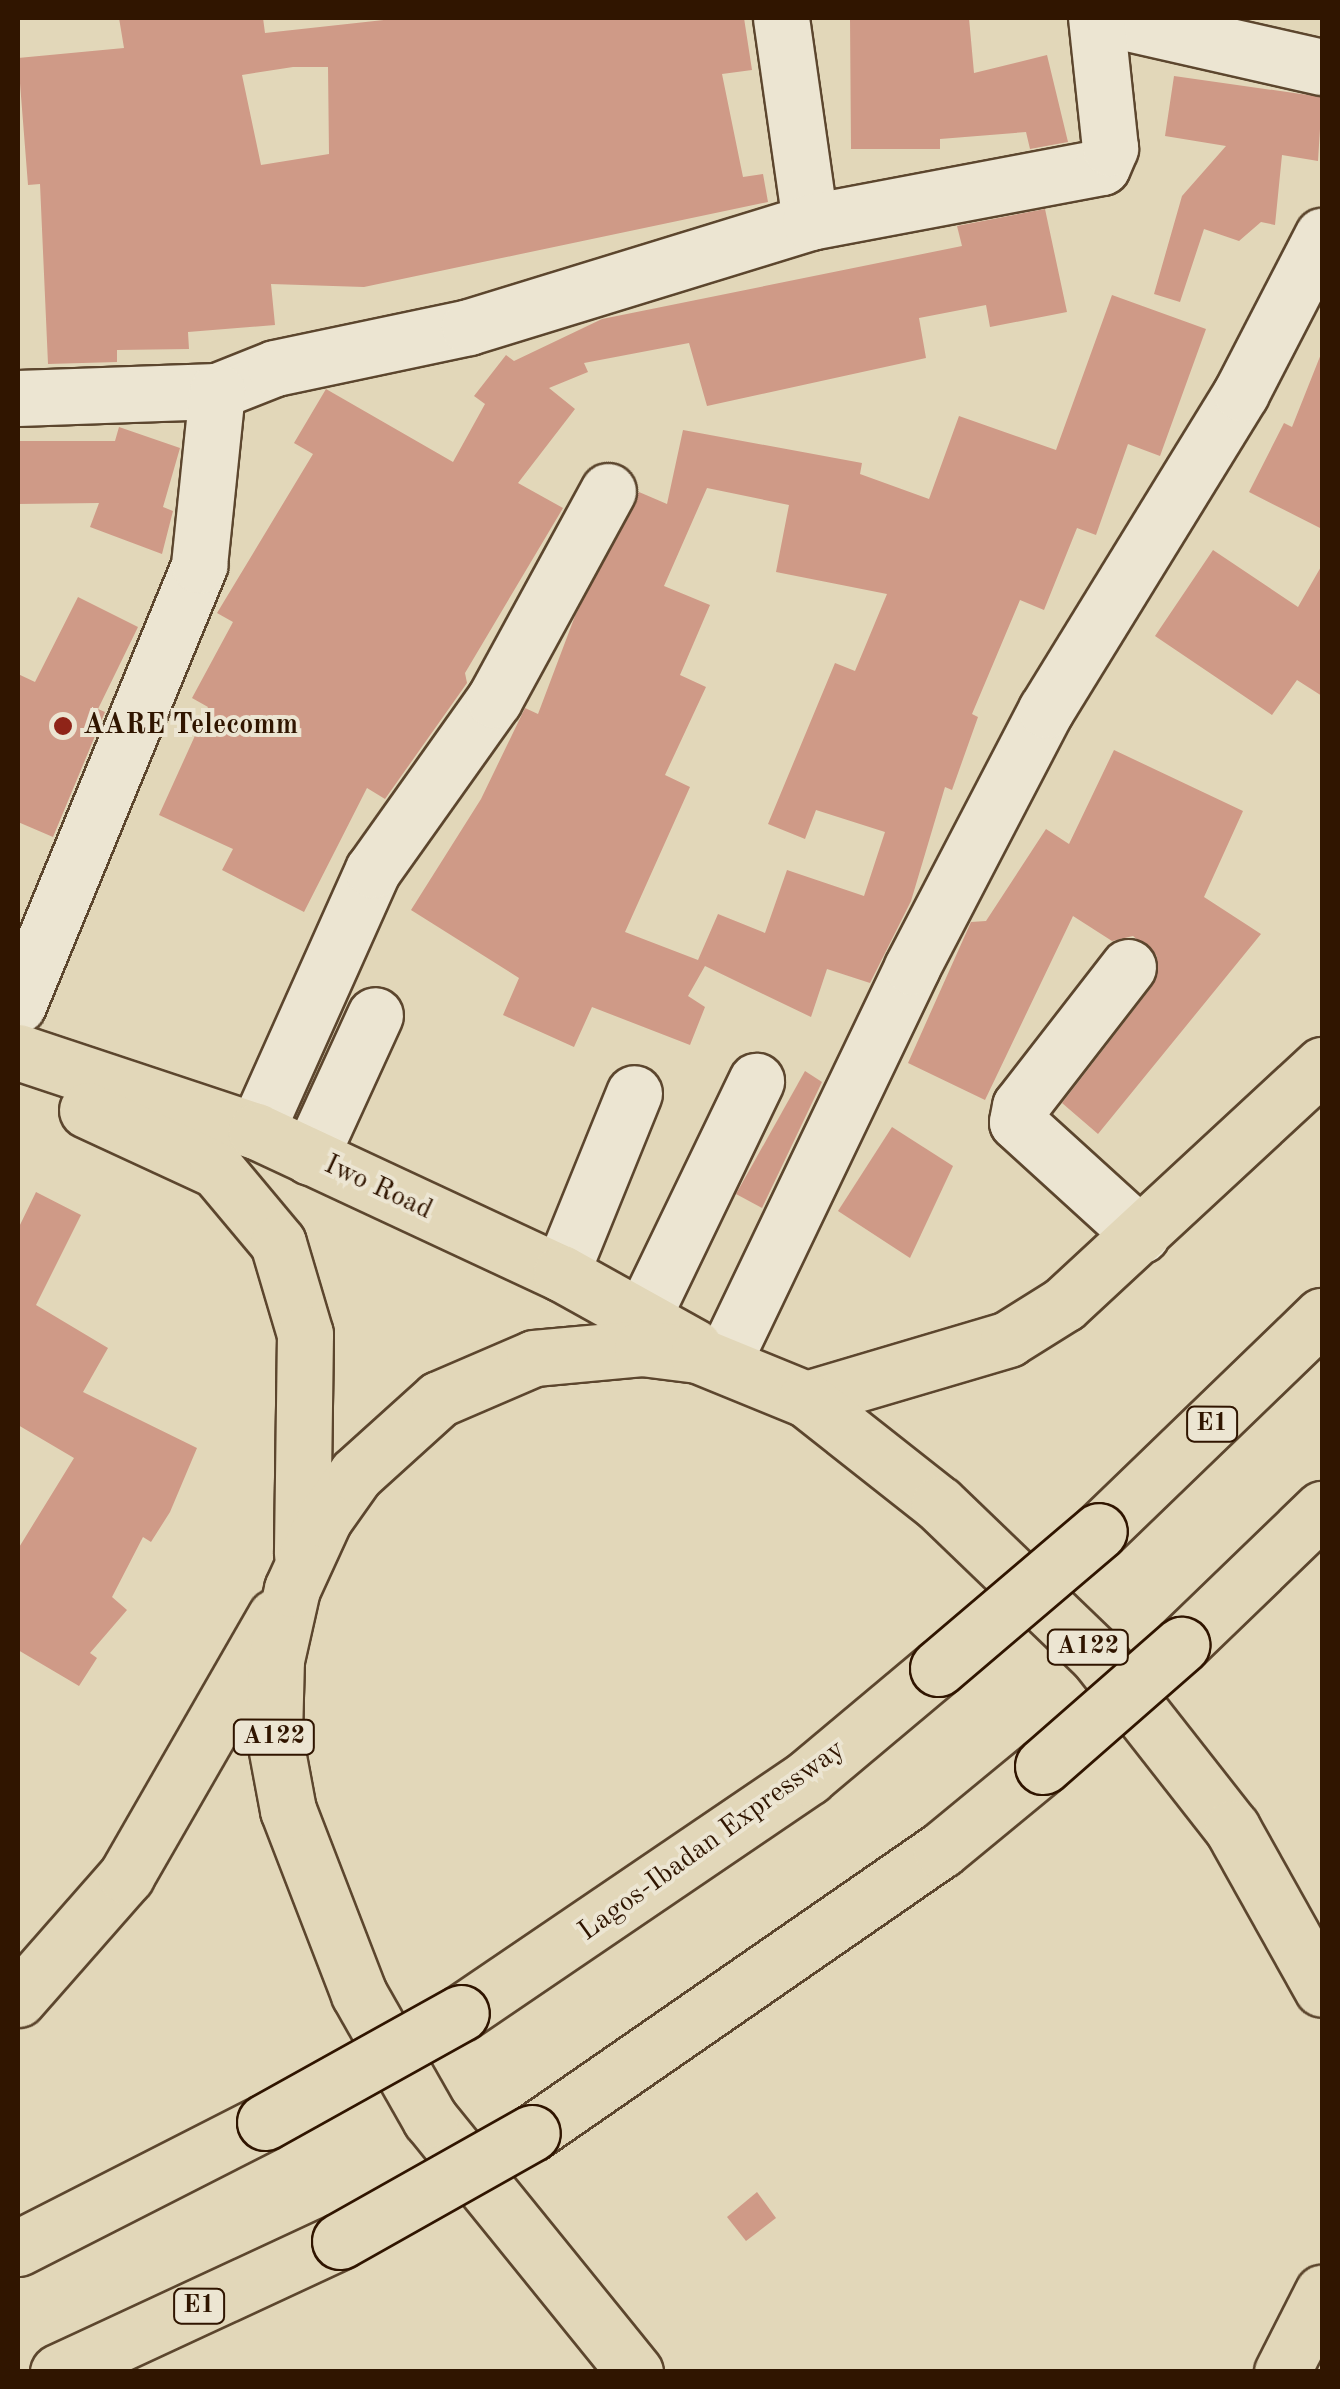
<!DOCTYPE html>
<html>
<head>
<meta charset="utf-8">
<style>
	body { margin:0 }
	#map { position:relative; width:1340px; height:2389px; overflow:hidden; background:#e2d7b9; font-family:"Old Standard TT",serif }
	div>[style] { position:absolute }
	.building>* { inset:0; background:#cf9a87 }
	.roads { filter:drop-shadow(2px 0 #5c462e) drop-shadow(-2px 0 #5c462e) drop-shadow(0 2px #5c462e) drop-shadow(0 -2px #5c462e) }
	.minor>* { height:55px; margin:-27.5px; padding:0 27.5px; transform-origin:27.5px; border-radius:27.5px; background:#ece5d2 }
	.highway>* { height:55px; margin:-27.5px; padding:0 27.5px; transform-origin:27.5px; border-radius:27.5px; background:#e2d7b9 }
	.bridges { filter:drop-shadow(2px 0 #301500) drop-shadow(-2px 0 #301500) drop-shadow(0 2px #301500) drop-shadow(0 -2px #301500) }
	.highway-bridge>* { height:55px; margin:-27.5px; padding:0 27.5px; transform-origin:27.5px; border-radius:27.5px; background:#e2d7b9 }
	.dots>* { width:28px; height:28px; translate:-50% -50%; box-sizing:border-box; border:5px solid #ece5d2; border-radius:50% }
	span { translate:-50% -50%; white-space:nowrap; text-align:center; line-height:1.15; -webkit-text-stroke:8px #ece5d2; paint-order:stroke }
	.shield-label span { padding:2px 8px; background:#ece5d2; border:2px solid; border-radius:8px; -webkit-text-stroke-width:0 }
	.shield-label { font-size:25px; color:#301500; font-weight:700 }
	.poi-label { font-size:28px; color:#301500; font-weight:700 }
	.left { translate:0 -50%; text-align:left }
	.street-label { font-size:28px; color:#301500 }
	.frame { position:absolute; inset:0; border:20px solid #301500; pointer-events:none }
</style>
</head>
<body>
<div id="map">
	<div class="building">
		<div style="clip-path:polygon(evenodd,119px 18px,263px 18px,265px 33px,402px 18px,744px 18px,752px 70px,722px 74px,743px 177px,763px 174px,768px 202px,364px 287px,271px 284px,275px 325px,188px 332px,189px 349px,117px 350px,117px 362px,48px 364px,40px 184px,28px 185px,18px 58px,124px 48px,119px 18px,293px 67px,328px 67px,329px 154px,261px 165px,242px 75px,293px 67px)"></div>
		<div style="clip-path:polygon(850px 18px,969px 18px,974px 73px,1047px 55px,1068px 142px,1030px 149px,1026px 132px,940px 139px,940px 149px,851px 149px)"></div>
		<div style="clip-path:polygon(1174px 76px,1322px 97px,1318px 161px,1282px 155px,1275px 225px,1261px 222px,1239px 241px,1204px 229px,1180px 302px,1154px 294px,1182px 196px,1226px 146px,1165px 136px)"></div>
		<div style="clip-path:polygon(1045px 209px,1067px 312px,990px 327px,986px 305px,919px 318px,926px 358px,707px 406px,689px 343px,584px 363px,588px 372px,549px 388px,575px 409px,518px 483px,563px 508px,465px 673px,467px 683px,385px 799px,367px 788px,304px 912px,222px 870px,233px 849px,159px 815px,208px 707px,192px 698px,233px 622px,217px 613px,313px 454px,294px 443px,326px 389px,453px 462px,485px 404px,474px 396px,506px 355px,514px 361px,602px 319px,962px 246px,957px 226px)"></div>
		<div style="clip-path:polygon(evenodd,1112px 295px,1206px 329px,1160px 456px,1128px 444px,1096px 535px,1077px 528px,1044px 610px,1020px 600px,972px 714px,978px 717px,952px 790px,945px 787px,911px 901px,870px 983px,827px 969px,811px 1017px,705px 966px,688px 996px,705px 1007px,690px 1045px,592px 1007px,574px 1047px,503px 1015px,519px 978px,411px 910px,481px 799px,525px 708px,538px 714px,575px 616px,639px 492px,667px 504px,683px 430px,862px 463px,860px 474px,929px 499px,959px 416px,1056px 450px,1112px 295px,707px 488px,789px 505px,776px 572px,887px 594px,855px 671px,835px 663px,768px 824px,805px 839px,816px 810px,885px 832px,864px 896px,787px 870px,765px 933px,718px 914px,698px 960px,625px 932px,690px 787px,665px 775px,706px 687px,680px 675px,710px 605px,664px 586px,707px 488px)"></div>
		<div style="clip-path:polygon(1321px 354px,1322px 355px,1322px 529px,1249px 492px,1284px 423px,1292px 427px)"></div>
		<div style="clip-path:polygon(119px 427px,180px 448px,163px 507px,173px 511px,162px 554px,90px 527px,99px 503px,18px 504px,18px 441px,115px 441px)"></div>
		<div style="clip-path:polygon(1213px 550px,1298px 607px,1322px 565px,1322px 696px,1297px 680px,1272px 715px,1155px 636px)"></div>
		<div style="clip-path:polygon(78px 597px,138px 627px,98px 709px,105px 712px,53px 837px,18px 822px,18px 674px,35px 682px)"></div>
		<div style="clip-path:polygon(1114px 750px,1243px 811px,1204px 897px,1261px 934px,1098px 1134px,1062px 1103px,1153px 985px,1157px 956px,1133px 936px,1112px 941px,1073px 916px,985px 1100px,908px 1063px,971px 922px,986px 921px,1046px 829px,1069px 844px)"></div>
		<div style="clip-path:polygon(805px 1071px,822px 1082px,762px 1208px,736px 1194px)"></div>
		<div style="clip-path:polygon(892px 1127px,953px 1166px,910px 1258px,838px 1211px)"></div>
		<div style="clip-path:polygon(36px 1192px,81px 1215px,36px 1305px,108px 1348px,83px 1392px,197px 1448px,170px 1512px,151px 1542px,143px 1537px,112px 1597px,127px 1610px,90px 1653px,97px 1658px,79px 1686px,18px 1650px,18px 1549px,74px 1458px,18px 1425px,18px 1229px)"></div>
		<div style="clip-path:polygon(757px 2192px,776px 2218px,746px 2241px,727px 2217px)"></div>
	</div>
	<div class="roads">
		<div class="minor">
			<div style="left:781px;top:18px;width:206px;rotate:81.9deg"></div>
			<div style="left:1106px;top:18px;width:221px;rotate:12.8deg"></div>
			<div style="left:18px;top:398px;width:199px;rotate:-2deg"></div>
			<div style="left:217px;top:391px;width:62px;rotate:-21.6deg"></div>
			<div style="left:275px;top:368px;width:198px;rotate:-11.9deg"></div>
			<div style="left:469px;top:327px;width:357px;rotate:-17.1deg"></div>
			<div style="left:810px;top:222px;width:297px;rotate:-10.7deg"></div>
			<div style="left:1102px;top:167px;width:21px;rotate:-67deg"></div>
			<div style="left:1110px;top:148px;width:131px;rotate:-96.1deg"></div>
			<div style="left:1128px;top:967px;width:176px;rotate:127.8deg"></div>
			<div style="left:1020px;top:1106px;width:16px;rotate:101deg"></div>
			<div style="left:1017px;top:1122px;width:168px;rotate:42.3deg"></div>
			<div style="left:18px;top:1005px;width:476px;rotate:-67.6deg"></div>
			<div style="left:199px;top:565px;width:175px;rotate:-84.1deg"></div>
			<div style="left:256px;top:1131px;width:286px;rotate:-65.9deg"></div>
			<div style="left:373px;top:870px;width:209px;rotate:-54.6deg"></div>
			<div style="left:494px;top:700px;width:238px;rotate:-61.4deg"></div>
			<div style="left:310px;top:1157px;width:156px;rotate:-65.4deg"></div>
			<div style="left:561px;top:1273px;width:194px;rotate:-67.9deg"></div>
			<div style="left:643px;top:1316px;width:261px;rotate:-64.3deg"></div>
			<div style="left:722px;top:1364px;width:440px;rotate:-64.4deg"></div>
			<div style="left:912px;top:967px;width:290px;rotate:-62.5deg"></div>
			<div style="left:1046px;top:710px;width:372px;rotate:-58.4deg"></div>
			<div style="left:1241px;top:393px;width:177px;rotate:-62.7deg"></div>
		</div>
		<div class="highway">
			<div style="left:18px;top:1052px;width:251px;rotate:18.4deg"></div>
			<div style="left:256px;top:1131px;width:336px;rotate:25deg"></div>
			<div style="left:561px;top:1273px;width:152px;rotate:29.1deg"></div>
			<div style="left:87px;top:1110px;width:143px;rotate:24.8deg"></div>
			<div style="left:217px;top:1170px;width:95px;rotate:50.1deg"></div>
			<div style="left:278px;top:1243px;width:95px;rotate:73.5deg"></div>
			<div style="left:305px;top:1334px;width:220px;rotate:90.8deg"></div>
			<div style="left:806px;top:1399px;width:211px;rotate:-16.5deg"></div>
			<div style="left:1008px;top:1339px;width:66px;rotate:-32deg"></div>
			<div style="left:1064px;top:1304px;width:352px;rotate:-42.8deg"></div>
			<div style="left:1099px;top:1531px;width:310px;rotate:-44deg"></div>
			<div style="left:1181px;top:1645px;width:196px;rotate:-44deg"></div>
			<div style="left:18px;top:1999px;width:164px;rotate:-48.7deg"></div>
			<div style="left:126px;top:1876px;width:299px;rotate:-60.1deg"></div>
			<div style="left:461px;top:2013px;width:420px;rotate:-34.2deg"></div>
			<div style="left:808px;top:1777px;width:170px;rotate:-40deg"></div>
			<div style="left:532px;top:2133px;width:497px;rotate:-34.7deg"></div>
			<div style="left:941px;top:1850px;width:132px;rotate:-39.5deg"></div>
			<div style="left:18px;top:2248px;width:277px;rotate:-27deg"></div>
			<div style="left:58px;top:2372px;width:311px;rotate:-24.9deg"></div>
			<div style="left:635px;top:2372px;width:326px;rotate:-129deg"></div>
			<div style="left:430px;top:2119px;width:144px;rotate:-119.6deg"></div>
			<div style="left:359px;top:1994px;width:197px;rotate:-111.1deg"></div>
			<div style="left:288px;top:1810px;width:76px;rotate:-100.6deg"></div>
			<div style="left:274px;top:1735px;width:75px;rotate:-88.5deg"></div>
			<div style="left:276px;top:1660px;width:73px;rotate:-77.3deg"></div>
			<div style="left:292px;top:1589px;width:77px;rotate:-65.4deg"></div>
			<div style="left:324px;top:1519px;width:55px;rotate:-54.6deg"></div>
			<div style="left:356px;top:1474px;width:112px;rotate:-42.1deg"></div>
			<div style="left:439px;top:1399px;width:103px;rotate:-23.3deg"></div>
			<div style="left:534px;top:1358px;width:108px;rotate:-5.3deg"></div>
			<div style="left:642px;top:1348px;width:56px;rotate:7.1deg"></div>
			<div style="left:698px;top:1355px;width:117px;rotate:22.2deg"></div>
			<div style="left:806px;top:1399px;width:169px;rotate:38.3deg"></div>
			<div style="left:939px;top:1504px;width:219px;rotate:43.9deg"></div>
			<div style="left:1097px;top:1656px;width:219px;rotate:51.9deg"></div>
			<div style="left:1232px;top:1828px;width:184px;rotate:60.8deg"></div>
			<div style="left:1282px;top:2372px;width:89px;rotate:-63.1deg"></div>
		</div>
	</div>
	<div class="bridges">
		<div class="highway-bridge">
			<div style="left:938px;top:1668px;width:211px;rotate:-40.4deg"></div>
			<div style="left:1043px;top:1766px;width:184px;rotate:-41.2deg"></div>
			<div style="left:265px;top:2122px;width:224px;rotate:-29.1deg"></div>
			<div style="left:340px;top:2241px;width:220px;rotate:-29.4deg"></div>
		</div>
	</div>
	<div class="dots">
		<div style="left:63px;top:726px;background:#8f2418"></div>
	</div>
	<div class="shield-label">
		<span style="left:1212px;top:1424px">E1</span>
		<span style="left:1088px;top:1647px">A122</span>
		<span style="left:274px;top:1737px">A122</span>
		<span style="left:199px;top:2306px">E1</span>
	</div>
	<div class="poi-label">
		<span class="left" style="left:83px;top:726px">AARE Telecomm</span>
	</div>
	<div class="street-label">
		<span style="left:378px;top:1188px;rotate:25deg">Iwo Road</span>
		<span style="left:712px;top:1841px;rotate:-36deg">Lagos-Ibadan Expressway</span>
	</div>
	<div class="frame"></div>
</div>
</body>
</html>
